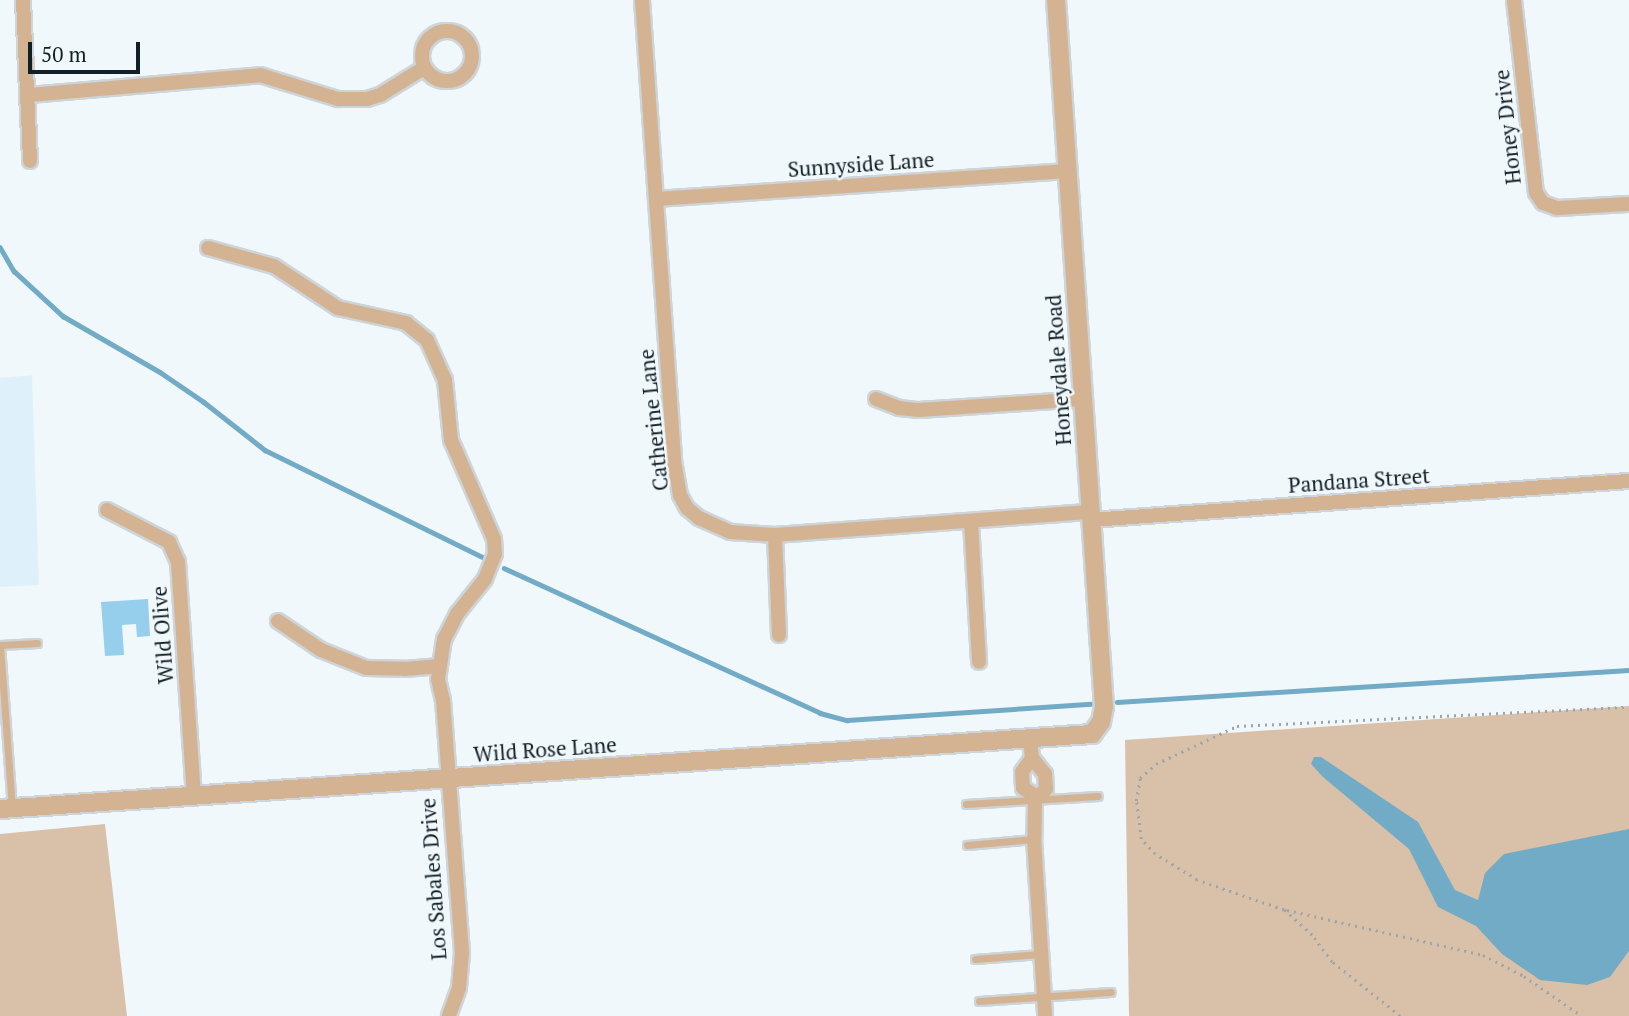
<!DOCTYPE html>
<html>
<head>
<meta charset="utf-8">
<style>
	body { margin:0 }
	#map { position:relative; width:1629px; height:1016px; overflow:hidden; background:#f1f8fc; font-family:"PT Serif",serif }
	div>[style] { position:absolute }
	.built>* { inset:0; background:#def1fa }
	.green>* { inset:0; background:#d9c1a9 }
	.water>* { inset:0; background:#72abc5 }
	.stream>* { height:4.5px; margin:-2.25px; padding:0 2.25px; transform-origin:2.25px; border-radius:2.25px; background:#72abc5 }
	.building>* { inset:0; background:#95cfeb }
	.path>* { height:2.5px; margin-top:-1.25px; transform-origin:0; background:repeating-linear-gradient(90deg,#9ba5aa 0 2px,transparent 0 7px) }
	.roads { filter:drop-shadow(2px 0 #cdd5da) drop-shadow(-2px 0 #cdd5da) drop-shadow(0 2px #cdd5da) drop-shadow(0 -2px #cdd5da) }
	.service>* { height:7px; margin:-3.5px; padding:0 3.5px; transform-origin:3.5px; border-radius:3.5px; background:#d4b392 }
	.minor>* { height:14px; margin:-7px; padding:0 7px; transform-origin:7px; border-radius:7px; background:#d4b392 }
	.minor>.ring { margin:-7px; padding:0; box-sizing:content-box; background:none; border:14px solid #d4b392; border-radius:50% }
	.tertiary>* { height:18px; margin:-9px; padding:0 9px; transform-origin:9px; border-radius:9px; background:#d4b392 }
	span { translate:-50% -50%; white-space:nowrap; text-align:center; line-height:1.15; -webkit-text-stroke:5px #f1f8fc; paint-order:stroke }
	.street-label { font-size:21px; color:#112026 }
	.scale { position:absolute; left:28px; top:42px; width:112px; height:32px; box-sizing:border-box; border:4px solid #112026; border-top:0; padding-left:9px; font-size:21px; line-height:24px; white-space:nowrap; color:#112026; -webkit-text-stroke:5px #f1f8fc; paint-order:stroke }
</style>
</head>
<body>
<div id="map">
	<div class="built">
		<div style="clip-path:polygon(32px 375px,39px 585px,0 587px,0 378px)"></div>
	</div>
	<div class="green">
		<div style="clip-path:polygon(1629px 706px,1629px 1016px,1129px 1016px,1125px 740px)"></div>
		<div style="clip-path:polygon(105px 824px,127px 1016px,0 1016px,0 834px)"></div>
	</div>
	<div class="water">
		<div style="clip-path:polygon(1314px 757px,1321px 757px,1418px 822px,1455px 890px,1478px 900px,1485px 873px,1504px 854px,1629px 829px,1629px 951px,1610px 977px,1587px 985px,1540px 980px,1502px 954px,1476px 926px,1438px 907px,1409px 849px,1323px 777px,1311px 764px)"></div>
	</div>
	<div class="stream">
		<div style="left:0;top:247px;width:28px;rotate:60deg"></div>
		<div style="left:14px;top:271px;width:67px;rotate:42.6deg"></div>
		<div style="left:63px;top:316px;width:112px;rotate:30deg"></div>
		<div style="left:160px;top:372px;width:53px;rotate:34.3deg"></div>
		<div style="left:204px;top:402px;width:78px;rotate:38.2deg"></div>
		<div style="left:265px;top:450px;width:242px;rotate:26.2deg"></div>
		<div style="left:504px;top:568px;width:348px;rotate:24.6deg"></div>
		<div style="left:820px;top:713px;width:28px;rotate:15deg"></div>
		<div style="left:847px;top:720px;width:244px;rotate:-3.8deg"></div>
		<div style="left:1117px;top:702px;width:513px;rotate:-3.58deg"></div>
	</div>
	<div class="building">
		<div style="clip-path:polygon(148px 599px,150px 636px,137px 637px,136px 624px,122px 625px,124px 655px,105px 656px,101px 602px)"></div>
	</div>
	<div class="path">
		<div style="left:1287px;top:910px;width:201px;rotate:12.9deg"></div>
		<div style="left:1483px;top:955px;width:46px;rotate:27.1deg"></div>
		<div style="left:1524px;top:976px;width:70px;rotate:34.6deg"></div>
		<div style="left:1400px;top:1016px;width:87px;rotate:-141.5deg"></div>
		<div style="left:1332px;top:962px;width:34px;rotate:-127deg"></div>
		<div style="left:1312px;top:935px;width:38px;rotate:-138deg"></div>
		<div style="left:1284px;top:910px;width:92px;rotate:-161deg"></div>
		<div style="left:1197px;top:880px;width:49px;rotate:-148.2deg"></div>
		<div style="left:1155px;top:854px;width:21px;rotate:-133deg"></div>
		<div style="left:1141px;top:839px;width:38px;rotate:-97deg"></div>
		<div style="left:1136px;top:801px;width:23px;rotate:-80deg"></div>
		<div style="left:1140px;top:778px;width:21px;rotate:-41deg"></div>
		<div style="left:1156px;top:764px;width:89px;rotate:-25.1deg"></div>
		<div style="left:1237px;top:726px;width:392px;rotate:-2.8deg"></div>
	</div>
	<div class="roads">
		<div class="service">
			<div style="left:0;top:645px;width:163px;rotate:85.8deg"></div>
			<div style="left:1px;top:645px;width:36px;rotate:-3deg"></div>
			<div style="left:966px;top:804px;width:132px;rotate:-3.5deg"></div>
			<div style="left:967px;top:845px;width:67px;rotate:-5.1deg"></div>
			<div style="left:975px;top:959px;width:65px;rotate:-4.4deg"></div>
			<div style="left:979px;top:1001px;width:132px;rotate:-3.9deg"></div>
		</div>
		<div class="minor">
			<div style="left:23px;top:0;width:161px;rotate:87.5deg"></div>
			<div style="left:642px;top:0;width:462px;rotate:86deg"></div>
			<div style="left:674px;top:461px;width:35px;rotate:80deg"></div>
			<div style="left:680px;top:495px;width:15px;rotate:62deg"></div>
			<div style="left:687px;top:508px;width:16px;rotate:40deg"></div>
			<div style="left:699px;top:518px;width:34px;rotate:24deg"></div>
			<div style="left:730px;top:532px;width:45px;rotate:3.8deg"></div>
			<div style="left:775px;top:535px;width:317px;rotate:-4.2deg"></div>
			<div style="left:1514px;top:0;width:194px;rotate:83.5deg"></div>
			<div style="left:1536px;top:193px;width:12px;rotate:55deg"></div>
			<div style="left:1543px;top:203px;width:15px;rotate:20deg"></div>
			<div style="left:1557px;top:208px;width:72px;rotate:-3.2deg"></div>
			<div class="ring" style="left:422px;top:31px;width:36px;height:36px"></div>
			<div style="left:29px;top:95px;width:232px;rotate:-4.9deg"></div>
			<div style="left:260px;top:75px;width:82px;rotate:17.1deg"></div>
			<div style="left:338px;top:99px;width:29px"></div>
			<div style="left:367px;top:99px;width:14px;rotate:-17deg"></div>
			<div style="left:380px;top:95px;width:52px;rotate:-31.5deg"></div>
			<div style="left:656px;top:199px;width:413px;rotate:-3.9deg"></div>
			<div style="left:208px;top:248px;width:68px;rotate:15.3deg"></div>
			<div style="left:274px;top:266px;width:77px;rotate:33.3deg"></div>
			<div style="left:338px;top:308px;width:70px;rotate:12.4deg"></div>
			<div style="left:406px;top:323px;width:27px;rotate:39deg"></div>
			<div style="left:427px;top:340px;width:44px;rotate:65.8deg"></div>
			<div style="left:445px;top:380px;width:60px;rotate:84.3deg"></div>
			<div style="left:451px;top:440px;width:108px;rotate:66.5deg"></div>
			<div style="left:494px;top:539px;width:15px;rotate:86deg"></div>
			<div style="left:495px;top:554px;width:27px;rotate:112deg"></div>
			<div style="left:485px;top:579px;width:45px;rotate:128.7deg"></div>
			<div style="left:457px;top:614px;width:28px;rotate:117deg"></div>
			<div style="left:444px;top:639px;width:40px;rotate:98.5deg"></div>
			<div style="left:438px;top:679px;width:22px;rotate:77deg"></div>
			<div style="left:443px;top:700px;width:254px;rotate:85.7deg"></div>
			<div style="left:462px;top:953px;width:35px;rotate:95deg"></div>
			<div style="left:459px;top:988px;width:30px;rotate:110deg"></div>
			<div style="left:876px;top:399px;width:25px;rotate:21deg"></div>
			<div style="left:899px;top:408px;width:20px;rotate:6deg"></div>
			<div style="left:919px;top:410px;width:164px;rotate:-3.8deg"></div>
			<div style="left:107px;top:510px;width:70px;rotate:27.3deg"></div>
			<div style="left:169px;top:542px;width:22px;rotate:66deg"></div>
			<div style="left:178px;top:562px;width:235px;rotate:86.1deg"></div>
			<div style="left:1091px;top:520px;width:539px;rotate:-4.15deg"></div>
			<div style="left:971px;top:522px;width:140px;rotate:86.7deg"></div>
			<div style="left:775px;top:535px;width:100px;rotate:87.7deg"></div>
			<div style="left:278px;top:621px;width:52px;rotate:34deg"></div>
			<div style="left:321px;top:650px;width:48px;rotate:21.8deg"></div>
			<div style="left:366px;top:668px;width:39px;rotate:1deg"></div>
			<div style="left:405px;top:669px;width:35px;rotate:-5deg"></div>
			<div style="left:1030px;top:739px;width:19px;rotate:84deg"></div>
			<div style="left:1032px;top:758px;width:21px;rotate:51deg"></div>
			<div style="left:1045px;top:774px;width:15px;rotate:86deg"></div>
			<div style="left:1046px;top:789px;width:16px;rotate:135deg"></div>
			<div style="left:1035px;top:800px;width:39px;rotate:91deg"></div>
			<div style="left:1034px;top:839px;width:177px;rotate:86.4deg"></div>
			<div style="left:1032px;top:758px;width:17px;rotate:126deg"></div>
			<div style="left:1022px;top:772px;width:16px;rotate:86deg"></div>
			<div style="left:1023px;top:788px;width:15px;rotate:32deg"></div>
		</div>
		<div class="tertiary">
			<div style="left:0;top:809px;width:1095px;rotate:-3.93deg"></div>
			<div style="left:1092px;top:734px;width:15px;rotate:-53deg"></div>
			<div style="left:1101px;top:722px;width:15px;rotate:-79deg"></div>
			<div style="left:1104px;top:707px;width:709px;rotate:-93.88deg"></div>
		</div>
	</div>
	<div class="street-label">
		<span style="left:1507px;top:127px;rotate:-96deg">Honey Drive</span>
		<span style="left:861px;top:164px;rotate:-4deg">Sunnyside Lane</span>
		<span style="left:1058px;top:370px;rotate:-94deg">Honeydale Road</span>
		<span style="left:653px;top:420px;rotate:-96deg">Catherine Lane</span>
		<span style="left:1359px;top:480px;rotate:-4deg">Pandana Street</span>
		<span style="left:162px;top:635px;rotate:-94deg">Wild Olive</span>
		<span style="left:545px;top:749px;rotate:-4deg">Wild Rose Lane</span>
		<span style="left:433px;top:879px;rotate:-94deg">Los Sabales Drive</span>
	</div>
	<div class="scale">50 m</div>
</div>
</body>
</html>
